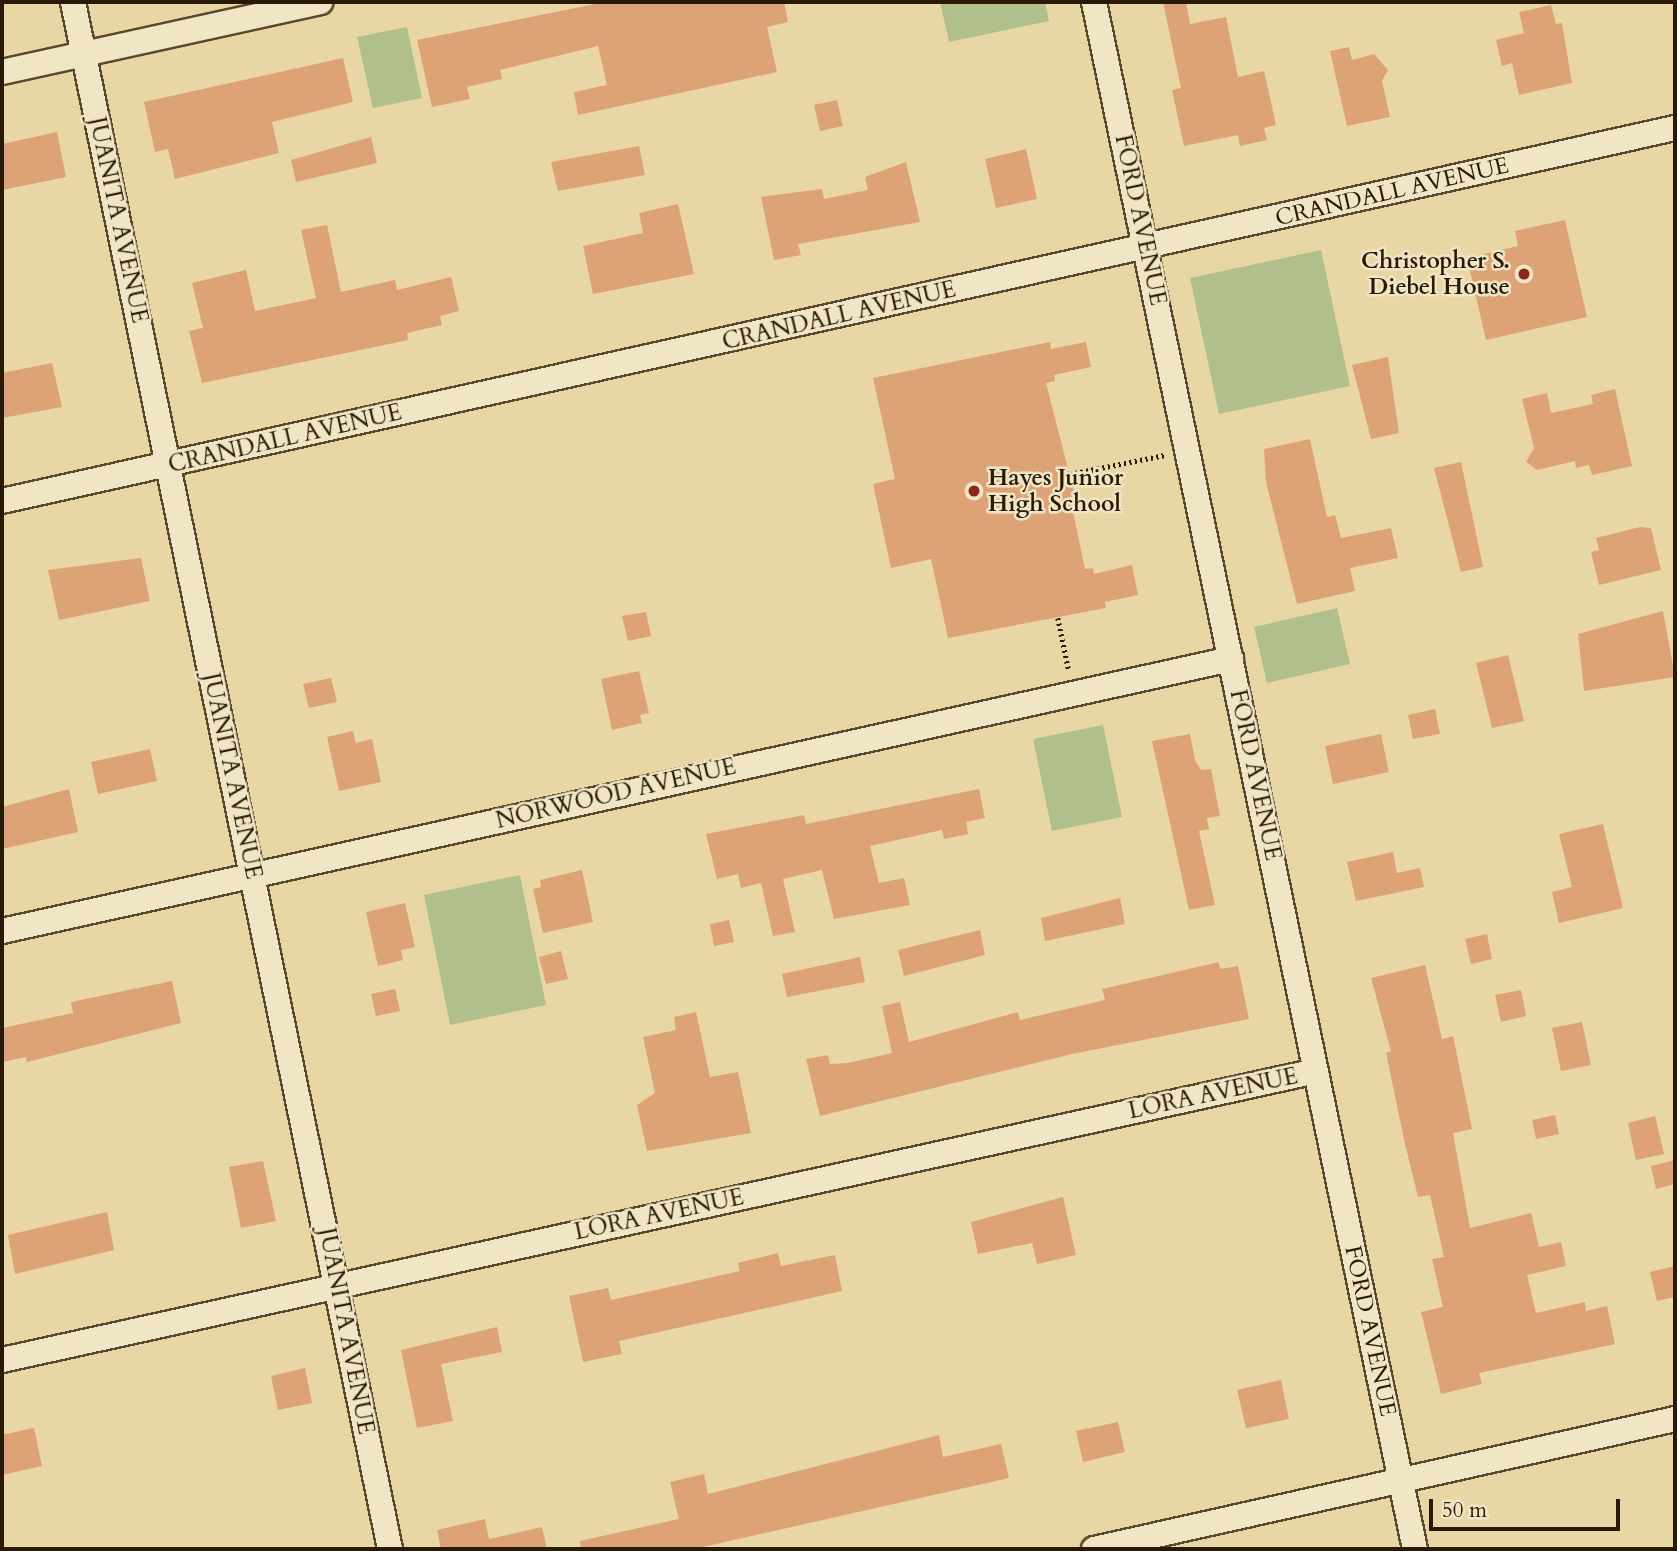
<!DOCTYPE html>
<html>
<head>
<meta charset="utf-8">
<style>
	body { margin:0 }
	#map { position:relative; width:1677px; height:1551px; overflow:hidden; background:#e8d7a5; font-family:Cardo,serif }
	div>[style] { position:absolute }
	.green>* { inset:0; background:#b0bf8b }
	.building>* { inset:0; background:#dda376 }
	.path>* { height:4.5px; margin-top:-2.25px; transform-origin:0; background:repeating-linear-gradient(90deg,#281a06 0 2px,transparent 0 5.5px) }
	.roads { filter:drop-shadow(2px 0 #58492e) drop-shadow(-2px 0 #58492e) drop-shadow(0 2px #58492e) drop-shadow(0 -2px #58492e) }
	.street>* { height:24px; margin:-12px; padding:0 12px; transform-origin:12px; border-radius:12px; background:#f0e5c4 }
	.dots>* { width:19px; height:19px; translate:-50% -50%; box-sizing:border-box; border:4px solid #f0e5c4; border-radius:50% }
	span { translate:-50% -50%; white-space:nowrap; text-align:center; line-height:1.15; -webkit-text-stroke:5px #f0e5c4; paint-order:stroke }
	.street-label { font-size:23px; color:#281a06 }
	.poi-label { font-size:23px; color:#281a06; font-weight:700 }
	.right { translate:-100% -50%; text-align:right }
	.left { translate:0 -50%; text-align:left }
	.frame { position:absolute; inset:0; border:4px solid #281a06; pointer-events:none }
	.scale { position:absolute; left:1429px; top:1499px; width:191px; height:32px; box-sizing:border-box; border:4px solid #281a06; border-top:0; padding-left:9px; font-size:21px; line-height:24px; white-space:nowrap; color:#281a06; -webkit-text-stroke:5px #f0e5c4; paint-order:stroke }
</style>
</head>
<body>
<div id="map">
	<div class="green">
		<div style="clip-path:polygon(940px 2px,1045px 2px,1049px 21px,949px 42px)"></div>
		<div style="clip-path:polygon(407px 27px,422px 98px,373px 108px,357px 37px)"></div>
		<div style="clip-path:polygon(1321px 250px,1350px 386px,1219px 414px,1190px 278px)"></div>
		<div style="clip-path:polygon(1337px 608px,1350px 664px,1267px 683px,1254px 627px)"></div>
		<div style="clip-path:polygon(1103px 725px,1122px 817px,1052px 831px,1033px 739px)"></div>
		<div style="clip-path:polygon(520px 875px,546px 1005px,450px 1025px,424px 895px)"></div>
	</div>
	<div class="building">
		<div style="clip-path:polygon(605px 2px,784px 2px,788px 22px,767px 27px,777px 72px,578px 115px,574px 92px,607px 85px,598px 46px,500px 70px,502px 79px,467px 87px,470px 99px,432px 107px,417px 40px)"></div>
		<div style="clip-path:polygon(1163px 2px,1186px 2px,1190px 24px,1226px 17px,1238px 77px,1264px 71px,1276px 125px,1264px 128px,1267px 140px,1240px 146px,1238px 135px,1184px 146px,1172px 90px,1181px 88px)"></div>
		<div style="clip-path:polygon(1551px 5px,1556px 24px,1562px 23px,1572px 83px,1519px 95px,1512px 63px,1502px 66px,1496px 40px,1524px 33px,1519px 12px)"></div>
		<div style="clip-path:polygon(1349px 47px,1352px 60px,1374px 54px,1388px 70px,1382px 81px,1390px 117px,1347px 126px,1330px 51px)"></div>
		<div style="clip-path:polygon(343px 58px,353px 102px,272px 122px,279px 153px,175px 179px,168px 149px,155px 152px,144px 102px)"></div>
		<div style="clip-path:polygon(837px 100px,843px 126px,820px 131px,814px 105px)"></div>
		<div style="clip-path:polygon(57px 132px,66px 177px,2px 190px,2px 144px)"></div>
		<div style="clip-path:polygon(371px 137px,377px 163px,296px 182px,291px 160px)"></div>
		<div style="clip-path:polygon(639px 146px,645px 175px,558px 191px,551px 162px)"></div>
		<div style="clip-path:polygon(1026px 149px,1037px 199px,996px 208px,985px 159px)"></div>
		<div style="clip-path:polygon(906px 162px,920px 222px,798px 244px,801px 255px,774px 260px,761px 197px,822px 189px,824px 199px,868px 190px,865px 177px)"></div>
		<div style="clip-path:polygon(678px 204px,694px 274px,593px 294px,583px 246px,643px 233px,639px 213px)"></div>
		<div style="clip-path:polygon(1565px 220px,1587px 317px,1486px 340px,1467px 258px,1518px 246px,1515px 231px)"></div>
		<div style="clip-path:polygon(327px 225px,341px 292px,395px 280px,397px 290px,451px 277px,459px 311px,440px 316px,442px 325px,407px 333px,408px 340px,202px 383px,189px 331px,203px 328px,192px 283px,246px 270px,255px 311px,316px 298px,301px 230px)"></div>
		<div style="clip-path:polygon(1050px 342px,1051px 349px,1086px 342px,1091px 367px,1054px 375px,1055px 381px,1046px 383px,1075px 496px,1070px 497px,1085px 569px,1093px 568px,1094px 574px,1132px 565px,1138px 595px,1105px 602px,1106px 608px,948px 638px,931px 559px,891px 568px,873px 484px,895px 479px,873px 378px)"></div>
		<div style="clip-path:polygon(1388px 357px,1399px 433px,1371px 439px,1352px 365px)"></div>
		<div style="clip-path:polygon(52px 363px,62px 407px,2px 418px,2px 373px)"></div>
		<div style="clip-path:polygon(1615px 389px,1632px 466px,1592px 475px,1589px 465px,1576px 468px,1575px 461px,1537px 470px,1526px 462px,1534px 448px,1522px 399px,1547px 393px,1551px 413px,1593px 404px,1591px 395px)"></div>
		<div style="clip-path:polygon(1310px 439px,1327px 517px,1335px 515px,1341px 538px,1391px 528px,1398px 558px,1350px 568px,1355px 591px,1297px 604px,1266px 482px,1264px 449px)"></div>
		<div style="clip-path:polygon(1461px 462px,1483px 567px,1461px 572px,1434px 468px)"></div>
		<div style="clip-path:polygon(1640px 527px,1651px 528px,1661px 570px,1599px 585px,1591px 552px,1599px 550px,1596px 538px)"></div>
		<div style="clip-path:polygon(141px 558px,150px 601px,59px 620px,48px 570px)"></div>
		<div style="clip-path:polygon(1663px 611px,1675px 677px,1584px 691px,1578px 634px)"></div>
		<div style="clip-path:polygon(646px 612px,651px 636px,628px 641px,622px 616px)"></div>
		<div style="clip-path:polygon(1508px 655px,1524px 721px,1492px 728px,1476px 663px)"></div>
		<div style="clip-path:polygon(639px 671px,649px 713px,640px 715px,642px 723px,612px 730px,601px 679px)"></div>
		<div style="clip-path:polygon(331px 678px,337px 702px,309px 708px,303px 684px)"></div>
		<div style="clip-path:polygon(1435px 709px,1440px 734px,1413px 739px,1408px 715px)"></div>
		<div style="clip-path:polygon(353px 731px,356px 743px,372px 739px,381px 782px,339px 791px,327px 737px)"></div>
		<div style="clip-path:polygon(1190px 734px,1195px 760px,1201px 770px,1211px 769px,1220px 816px,1207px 818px,1209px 829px,1199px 831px,1215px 905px,1189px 910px,1152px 741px)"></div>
		<div style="clip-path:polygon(1381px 734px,1389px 772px,1333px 784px,1325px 746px)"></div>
		<div style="clip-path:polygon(150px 749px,157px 781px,98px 794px,91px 762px)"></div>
		<div style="clip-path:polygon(69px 789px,78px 832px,2px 849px,2px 807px)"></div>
		<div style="clip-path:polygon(979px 789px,985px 818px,966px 822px,968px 834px,944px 839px,942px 830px,870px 846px,879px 883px,904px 878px,910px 905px,834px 919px,822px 870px,783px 879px,795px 932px,773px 936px,761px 883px,741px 888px,738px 874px,717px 879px,706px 834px,804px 815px,806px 824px)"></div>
		<div style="clip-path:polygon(1603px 824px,1623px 908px,1559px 923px,1552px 892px,1572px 887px,1559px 834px)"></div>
		<div style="clip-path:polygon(1393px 852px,1397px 873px,1420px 868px,1424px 887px,1356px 901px,1347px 862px)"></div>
		<div style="clip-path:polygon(582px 870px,593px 922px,543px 933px,533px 889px,541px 887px,540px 880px)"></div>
		<div style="clip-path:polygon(1120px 898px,1125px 924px,1045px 941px,1041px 918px)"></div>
		<div style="clip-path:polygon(405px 903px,415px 947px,401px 950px,403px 960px,378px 966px,366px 912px)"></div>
		<div style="clip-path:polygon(729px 920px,734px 942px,714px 946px,710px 924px)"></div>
		<div style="clip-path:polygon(980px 930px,985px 955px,904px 976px,898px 950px)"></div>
		<div style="clip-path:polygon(1487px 934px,1492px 959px,1471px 964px,1465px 939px)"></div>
		<div style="clip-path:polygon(561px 951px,568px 979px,546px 984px,539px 957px)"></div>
		<div style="clip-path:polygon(860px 957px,865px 982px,787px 997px,782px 974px)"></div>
		<div style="clip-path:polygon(1219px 962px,1220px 969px,1238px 966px,1249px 1019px,1072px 1054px,820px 1116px,806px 1059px,828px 1055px,830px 1064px,848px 1063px,892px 1053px,882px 1006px,900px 1002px,909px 1042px,1018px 1012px,1020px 1020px,1105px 1000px,1102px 989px)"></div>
		<div style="clip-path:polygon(1425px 965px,1442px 1039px,1453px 1036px,1472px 1129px,1453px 1133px,1470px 1228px,1531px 1213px,1539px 1247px,1561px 1242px,1566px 1266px,1527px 1275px,1536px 1313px,1585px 1302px,1586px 1311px,1607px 1306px,1615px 1344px,1479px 1373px,1482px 1384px,1441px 1394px,1421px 1312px,1443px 1307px,1432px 1259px,1444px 1257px,1430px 1195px,1418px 1197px,1405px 1144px,1386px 1053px,1391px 1051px,1371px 978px)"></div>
		<div style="clip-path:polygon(172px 981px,181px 1023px,27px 1062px,26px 1057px,2px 1062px,2px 1028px,73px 1013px,71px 1002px)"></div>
		<div style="clip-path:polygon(395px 989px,400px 1011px,376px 1016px,371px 994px)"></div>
		<div style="clip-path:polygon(1521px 990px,1526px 1016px,1501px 1022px,1495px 995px)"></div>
		<div style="clip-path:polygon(696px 1012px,710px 1077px,738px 1072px,751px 1133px,647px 1151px,637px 1105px,655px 1093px,643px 1037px,676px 1030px,674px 1017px)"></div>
		<div style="clip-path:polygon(1582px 1022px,1591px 1065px,1561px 1071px,1552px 1028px)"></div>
		<div style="clip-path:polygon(1555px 1115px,1559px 1134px,1536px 1139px,1532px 1120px)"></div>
		<div style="clip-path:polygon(1655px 1116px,1664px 1154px,1636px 1160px,1628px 1123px)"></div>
		<div style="clip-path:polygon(1675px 1160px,1675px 1184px,1656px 1189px,1651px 1166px)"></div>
		<div style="clip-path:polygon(263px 1161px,276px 1221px,241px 1228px,229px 1167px)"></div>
		<div style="clip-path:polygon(1063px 1197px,1076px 1255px,1037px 1264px,1032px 1243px,978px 1254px,971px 1222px)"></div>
		<div style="clip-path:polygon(107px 1212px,114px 1250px,15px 1274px,8px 1235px)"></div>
		<div style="clip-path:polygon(778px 1253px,781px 1266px,835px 1255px,842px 1291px,619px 1341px,622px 1354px,583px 1362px,569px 1296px,608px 1288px,611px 1300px,740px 1271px,738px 1263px)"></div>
		<div style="clip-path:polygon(1675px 1266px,1675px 1297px,1657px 1301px,1650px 1272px)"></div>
		<div style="clip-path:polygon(497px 1327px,502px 1352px,441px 1364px,453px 1421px,417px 1428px,401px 1350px)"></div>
		<div style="clip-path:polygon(305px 1368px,312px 1403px,278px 1410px,271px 1376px)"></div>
		<div style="clip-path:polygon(1281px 1380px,1289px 1419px,1246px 1428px,1237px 1390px)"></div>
		<div style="clip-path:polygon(1118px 1422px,1125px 1452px,1083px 1462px,1076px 1431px)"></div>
		<div style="clip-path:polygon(34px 1428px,42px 1466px,2px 1475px,2px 1435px)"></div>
		<div style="clip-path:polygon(939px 1435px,943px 1457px,1001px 1444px,1009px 1478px,694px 1549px,581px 1549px,580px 1541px,679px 1519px,670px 1482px,704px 1474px,708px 1494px)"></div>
		<div style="clip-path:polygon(485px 1519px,489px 1539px,542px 1527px,547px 1549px,441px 1549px,437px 1530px)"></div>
	</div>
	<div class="path">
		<div style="left:1070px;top:474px;width:97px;rotate:-11.3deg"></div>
		<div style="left:1058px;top:618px;width:54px;rotate:78.3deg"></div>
	</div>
	<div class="roads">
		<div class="street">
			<div style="left:73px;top:2px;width:1579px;rotate:78.42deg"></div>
			<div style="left:1094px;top:2px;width:1580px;rotate:78.28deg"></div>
			<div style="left:2px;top:72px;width:326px;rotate:-12.4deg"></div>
			<div style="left:2px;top:501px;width:1714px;rotate:-12.57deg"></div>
			<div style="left:2px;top:931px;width:1259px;rotate:-12.48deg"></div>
			<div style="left:2px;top:1360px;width:1345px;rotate:-12.4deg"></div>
			<div style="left:1094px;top:1549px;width:595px;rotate:-12.61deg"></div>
		</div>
	</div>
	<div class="dots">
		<div style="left:1524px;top:274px;background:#8f2418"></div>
		<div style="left:974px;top:491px;background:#8f2418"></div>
	</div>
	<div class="street-label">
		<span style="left:1392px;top:192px;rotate:-13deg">CRANDALL AVENUE</span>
		<span style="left:118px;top:220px;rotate:78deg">JUANITA AVENUE</span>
		<span style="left:1140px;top:220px;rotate:78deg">FORD AVENUE</span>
		<span style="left:839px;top:316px;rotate:-13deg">CRANDALL AVENUE</span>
		<span style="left:285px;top:439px;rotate:-13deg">CRANDALL AVENUE</span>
		<span style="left:1255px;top:775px;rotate:78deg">FORD AVENUE</span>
		<span style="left:232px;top:776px;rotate:78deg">JUANITA AVENUE</span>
		<span style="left:616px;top:794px;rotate:-13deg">NORWOOD AVENUE</span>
		<span style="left:1213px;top:1094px;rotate:-12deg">LORA AVENUE</span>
		<span style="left:659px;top:1215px;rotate:-12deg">LORA AVENUE</span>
		<span style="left:346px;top:1331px;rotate:79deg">JUANITA AVENUE</span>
		<span style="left:1370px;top:1331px;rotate:78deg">FORD AVENUE</span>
	</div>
	<div class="poi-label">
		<span class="right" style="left:1510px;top:274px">Christopher S.<br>Diebel House</span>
		<span class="left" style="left:988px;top:491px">Hayes Junior<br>High School</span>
	</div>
	<div class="frame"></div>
	<div class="scale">50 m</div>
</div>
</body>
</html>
